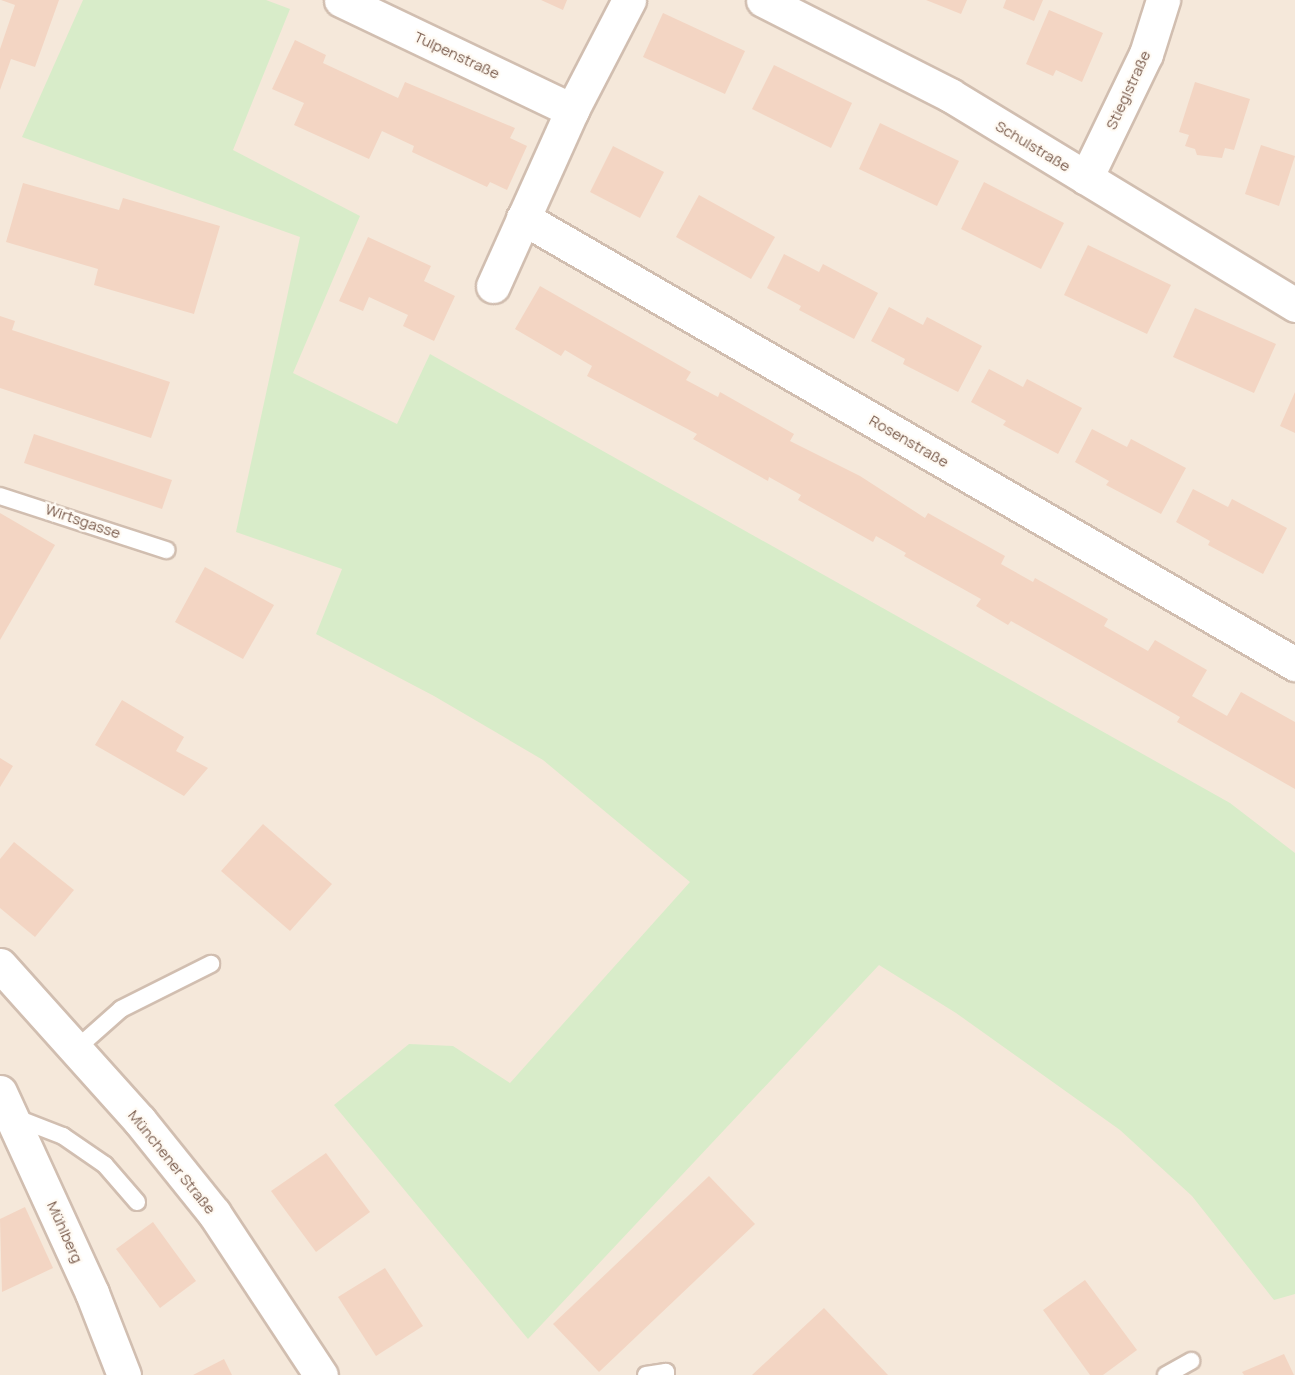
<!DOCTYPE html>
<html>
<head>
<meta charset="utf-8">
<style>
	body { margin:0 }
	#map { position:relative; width:1295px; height:1375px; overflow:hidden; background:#fdf6ec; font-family:Manrope,sans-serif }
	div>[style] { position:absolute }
	.residential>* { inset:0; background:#f5e8da }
	.green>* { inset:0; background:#d8ecc9 }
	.building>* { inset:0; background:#f3d5c3 }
	.roads { filter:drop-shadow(2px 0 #d1beb0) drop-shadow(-2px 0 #d1beb0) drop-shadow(0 2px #d1beb0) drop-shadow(0 -2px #d1beb0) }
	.lane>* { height:16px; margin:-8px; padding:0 8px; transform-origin:8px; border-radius:8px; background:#fff }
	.street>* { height:33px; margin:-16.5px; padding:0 16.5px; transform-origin:16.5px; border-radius:16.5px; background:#fff }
	.secondary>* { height:33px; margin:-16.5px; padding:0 16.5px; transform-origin:16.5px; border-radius:16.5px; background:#fff }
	span { translate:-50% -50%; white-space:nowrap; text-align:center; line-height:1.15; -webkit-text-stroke:4.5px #fffaf3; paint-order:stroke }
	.street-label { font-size:15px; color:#7a5c4d }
</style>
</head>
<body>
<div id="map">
	<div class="residential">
		<div style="clip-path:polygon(0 0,1295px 0,1295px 1375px,0 1375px)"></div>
	</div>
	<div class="green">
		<div style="clip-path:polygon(83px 0,266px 0,290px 9px,233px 150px,360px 216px,293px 373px,397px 424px,430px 354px,1230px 803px,1295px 853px,1295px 1294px,1274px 1300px,1192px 1196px,1120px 1130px,956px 1013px,879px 965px,528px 1339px,334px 1105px,409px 1044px,453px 1046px,510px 1083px,690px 882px,543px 760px,434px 696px,316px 634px,342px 569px,236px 532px,300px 237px,22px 137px)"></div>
	</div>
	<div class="building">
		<div style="clip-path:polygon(1px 0,59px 0,35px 67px,11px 59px,0 90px,0 49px,15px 5px)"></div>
		<div style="clip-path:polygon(541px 0,567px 0,563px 10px)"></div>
		<div style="clip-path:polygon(926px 0,967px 0,961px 14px)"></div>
		<div style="clip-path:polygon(1006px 0,1043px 0,1034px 21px,1003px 8px)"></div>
		<div style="clip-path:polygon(1049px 10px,1103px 33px,1082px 82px,1056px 70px,1053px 76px,1026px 64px)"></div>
		<div style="clip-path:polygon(663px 13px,745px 51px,725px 94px,643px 57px)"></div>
		<div style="clip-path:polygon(295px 40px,326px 55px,323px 63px,398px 98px,405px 82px,515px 128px,510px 138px,527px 146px,507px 190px,490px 182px,487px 187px,412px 152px,414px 146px,382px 131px,369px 159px,294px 125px,304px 103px,272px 89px)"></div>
		<div style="clip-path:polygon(774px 65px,852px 103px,831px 148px,752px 109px)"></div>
		<div style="clip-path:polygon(1195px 82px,1250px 99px,1234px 150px,1225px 148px,1222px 158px,1197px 155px,1195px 149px,1185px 146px,1189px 135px,1179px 132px)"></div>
		<div style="clip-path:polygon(880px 123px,959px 161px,937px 206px,859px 169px)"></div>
		<div style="clip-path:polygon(1261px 145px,1295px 156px,1279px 206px,1245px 194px)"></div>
		<div style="clip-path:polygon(613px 146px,664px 172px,640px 218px,590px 192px)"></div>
		<div style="clip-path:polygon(984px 182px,1064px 223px,1041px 269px,961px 229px)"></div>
		<div style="clip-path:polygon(23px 183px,119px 210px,123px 198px,220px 226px,194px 314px,94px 285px,98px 269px,6px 242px)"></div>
		<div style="clip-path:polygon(699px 195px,775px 237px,751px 279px,676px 237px)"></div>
		<div style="clip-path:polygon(368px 237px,431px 266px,424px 281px,455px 296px,434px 341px,403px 326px,408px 315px,369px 297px,363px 311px,339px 301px)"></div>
		<div style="clip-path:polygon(1088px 245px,1171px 285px,1147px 334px,1064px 295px)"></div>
		<div style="clip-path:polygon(784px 254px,819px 272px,823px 264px,878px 293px,854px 339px,799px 310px,801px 306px,767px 288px)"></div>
		<div style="clip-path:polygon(540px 286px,691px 372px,686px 380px,718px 397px,720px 392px,794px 434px,790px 441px,860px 476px,925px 518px,928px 513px,1005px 556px,1001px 564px,1033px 582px,1035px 578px,1108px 619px,1104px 626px,1148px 651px,1155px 640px,1207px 670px,1192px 696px,1227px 716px,1241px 692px,1295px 722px,1295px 789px,1177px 722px,1180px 717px,1011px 621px,1008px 625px,976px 606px,981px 599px,904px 556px,906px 553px,876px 536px,873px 542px,798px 500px,801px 495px,769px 477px,768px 481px,693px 439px,697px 434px,587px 376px,592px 366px,565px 350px,561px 356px,515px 329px)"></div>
		<div style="clip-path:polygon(889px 307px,923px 325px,927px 317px,982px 346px,958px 392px,903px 364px,905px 359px,871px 341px)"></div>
		<div style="clip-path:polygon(1195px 308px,1276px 344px,1254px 393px,1173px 357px)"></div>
		<div style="clip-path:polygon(0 316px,15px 321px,12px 330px,170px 382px,151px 438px,0 388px)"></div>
		<div style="clip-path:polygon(989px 369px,1023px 387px,1027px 379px,1082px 408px,1058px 454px,1003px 425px,1006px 421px,971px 402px)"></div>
		<div style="clip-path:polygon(1295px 392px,1295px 433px,1280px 426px)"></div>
		<div style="clip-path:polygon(1092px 429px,1127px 447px,1131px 439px,1186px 468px,1161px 514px,1106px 485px,1109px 481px,1075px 462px)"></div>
		<div style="clip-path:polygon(34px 434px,172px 480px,162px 509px,24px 463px)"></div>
		<div style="clip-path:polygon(1193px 489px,1228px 507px,1232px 499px,1287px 528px,1263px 574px,1208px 545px,1210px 541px,1176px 522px)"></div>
		<div style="clip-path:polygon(0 513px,55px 545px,0 640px)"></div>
		<div style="clip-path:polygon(205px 567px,274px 605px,243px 659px,175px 622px)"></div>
		<div style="clip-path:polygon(122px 700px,184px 737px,176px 751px,208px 768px,184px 796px,95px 745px)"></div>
		<div style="clip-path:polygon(0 758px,13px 766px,0 787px)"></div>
		<div style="clip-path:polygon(263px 824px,332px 884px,290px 931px,221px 871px)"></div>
		<div style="clip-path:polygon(14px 842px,74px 890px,35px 937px,0 908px,0 859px)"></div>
		<div style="clip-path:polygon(326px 1153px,370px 1212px,316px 1252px,271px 1191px)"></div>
		<div style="clip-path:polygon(709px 1176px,755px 1224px,599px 1372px,553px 1324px)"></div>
		<div style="clip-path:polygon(25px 1207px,53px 1268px,2px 1292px,0 1219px)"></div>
		<div style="clip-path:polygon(153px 1222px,196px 1281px,160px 1308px,116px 1249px)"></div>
		<div style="clip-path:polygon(385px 1268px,423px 1326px,376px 1356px,338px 1297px)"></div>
		<div style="clip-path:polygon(1085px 1280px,1137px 1350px,1103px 1375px,1090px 1375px,1043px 1310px)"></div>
		<div style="clip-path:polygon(824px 1308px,888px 1375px,752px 1375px)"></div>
		<div style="clip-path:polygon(1284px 1354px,1294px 1375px,1244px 1375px,1242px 1372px)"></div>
		<div style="clip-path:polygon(224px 1359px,232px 1375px,193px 1375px)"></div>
	</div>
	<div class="roads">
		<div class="lane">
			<div style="left:0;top:496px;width:175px;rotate:18deg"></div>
			<div style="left:76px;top:1049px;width:60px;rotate:-41.6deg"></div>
			<div style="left:121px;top:1009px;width:101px;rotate:-26.6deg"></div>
			<div style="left:14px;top:1117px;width:53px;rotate:21.2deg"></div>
			<div style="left:63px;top:1136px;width:51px;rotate:34.6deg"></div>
			<div style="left:105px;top:1165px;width:49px;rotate:49.1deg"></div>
			<div style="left:646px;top:1375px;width:20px;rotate:-9deg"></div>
			<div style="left:666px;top:1372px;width:3px;rotate:90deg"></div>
			<div style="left:1166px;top:1375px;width:29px;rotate:-29deg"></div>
		</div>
		<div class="street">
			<div style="left:341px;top:0;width:256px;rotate:25.5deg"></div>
			<div style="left:763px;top:0;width:210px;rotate:26.9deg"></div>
			<div style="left:950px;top:95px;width:404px;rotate:31.3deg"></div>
			<div style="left:1086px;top:178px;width:138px;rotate:-64.2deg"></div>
			<div style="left:1146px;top:54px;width:57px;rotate:-72.5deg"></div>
			<div style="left:523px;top:218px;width:892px;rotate:30.02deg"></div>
			<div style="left:493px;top:286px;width:193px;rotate:-65.8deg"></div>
			<div style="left:572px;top:110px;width:124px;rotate:-62.6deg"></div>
			<div style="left:0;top:1092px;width:221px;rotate:65.4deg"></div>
			<div style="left:92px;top:1293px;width:88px;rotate:68.7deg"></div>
		</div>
		<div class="secondary">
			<div style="left:0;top:965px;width:210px;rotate:48.1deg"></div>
			<div style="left:140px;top:1121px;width:118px;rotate:51.2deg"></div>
			<div style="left:214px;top:1213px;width:194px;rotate:56.6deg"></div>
		</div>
	</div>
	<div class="street-label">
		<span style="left:457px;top:55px;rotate:25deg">Tulpenstraße</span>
		<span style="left:1128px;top:90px;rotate:-65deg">Stieglstraße</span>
		<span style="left:1033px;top:146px;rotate:31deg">Schulstraße</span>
		<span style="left:909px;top:441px;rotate:30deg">Rosenstraße</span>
		<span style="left:83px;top:521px;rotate:19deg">Wirtsgasse</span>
		<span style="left:172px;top:1162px;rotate:51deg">Münchener Straße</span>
		<span style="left:65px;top:1232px;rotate:66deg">Mühlberg</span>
	</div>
</div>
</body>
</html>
